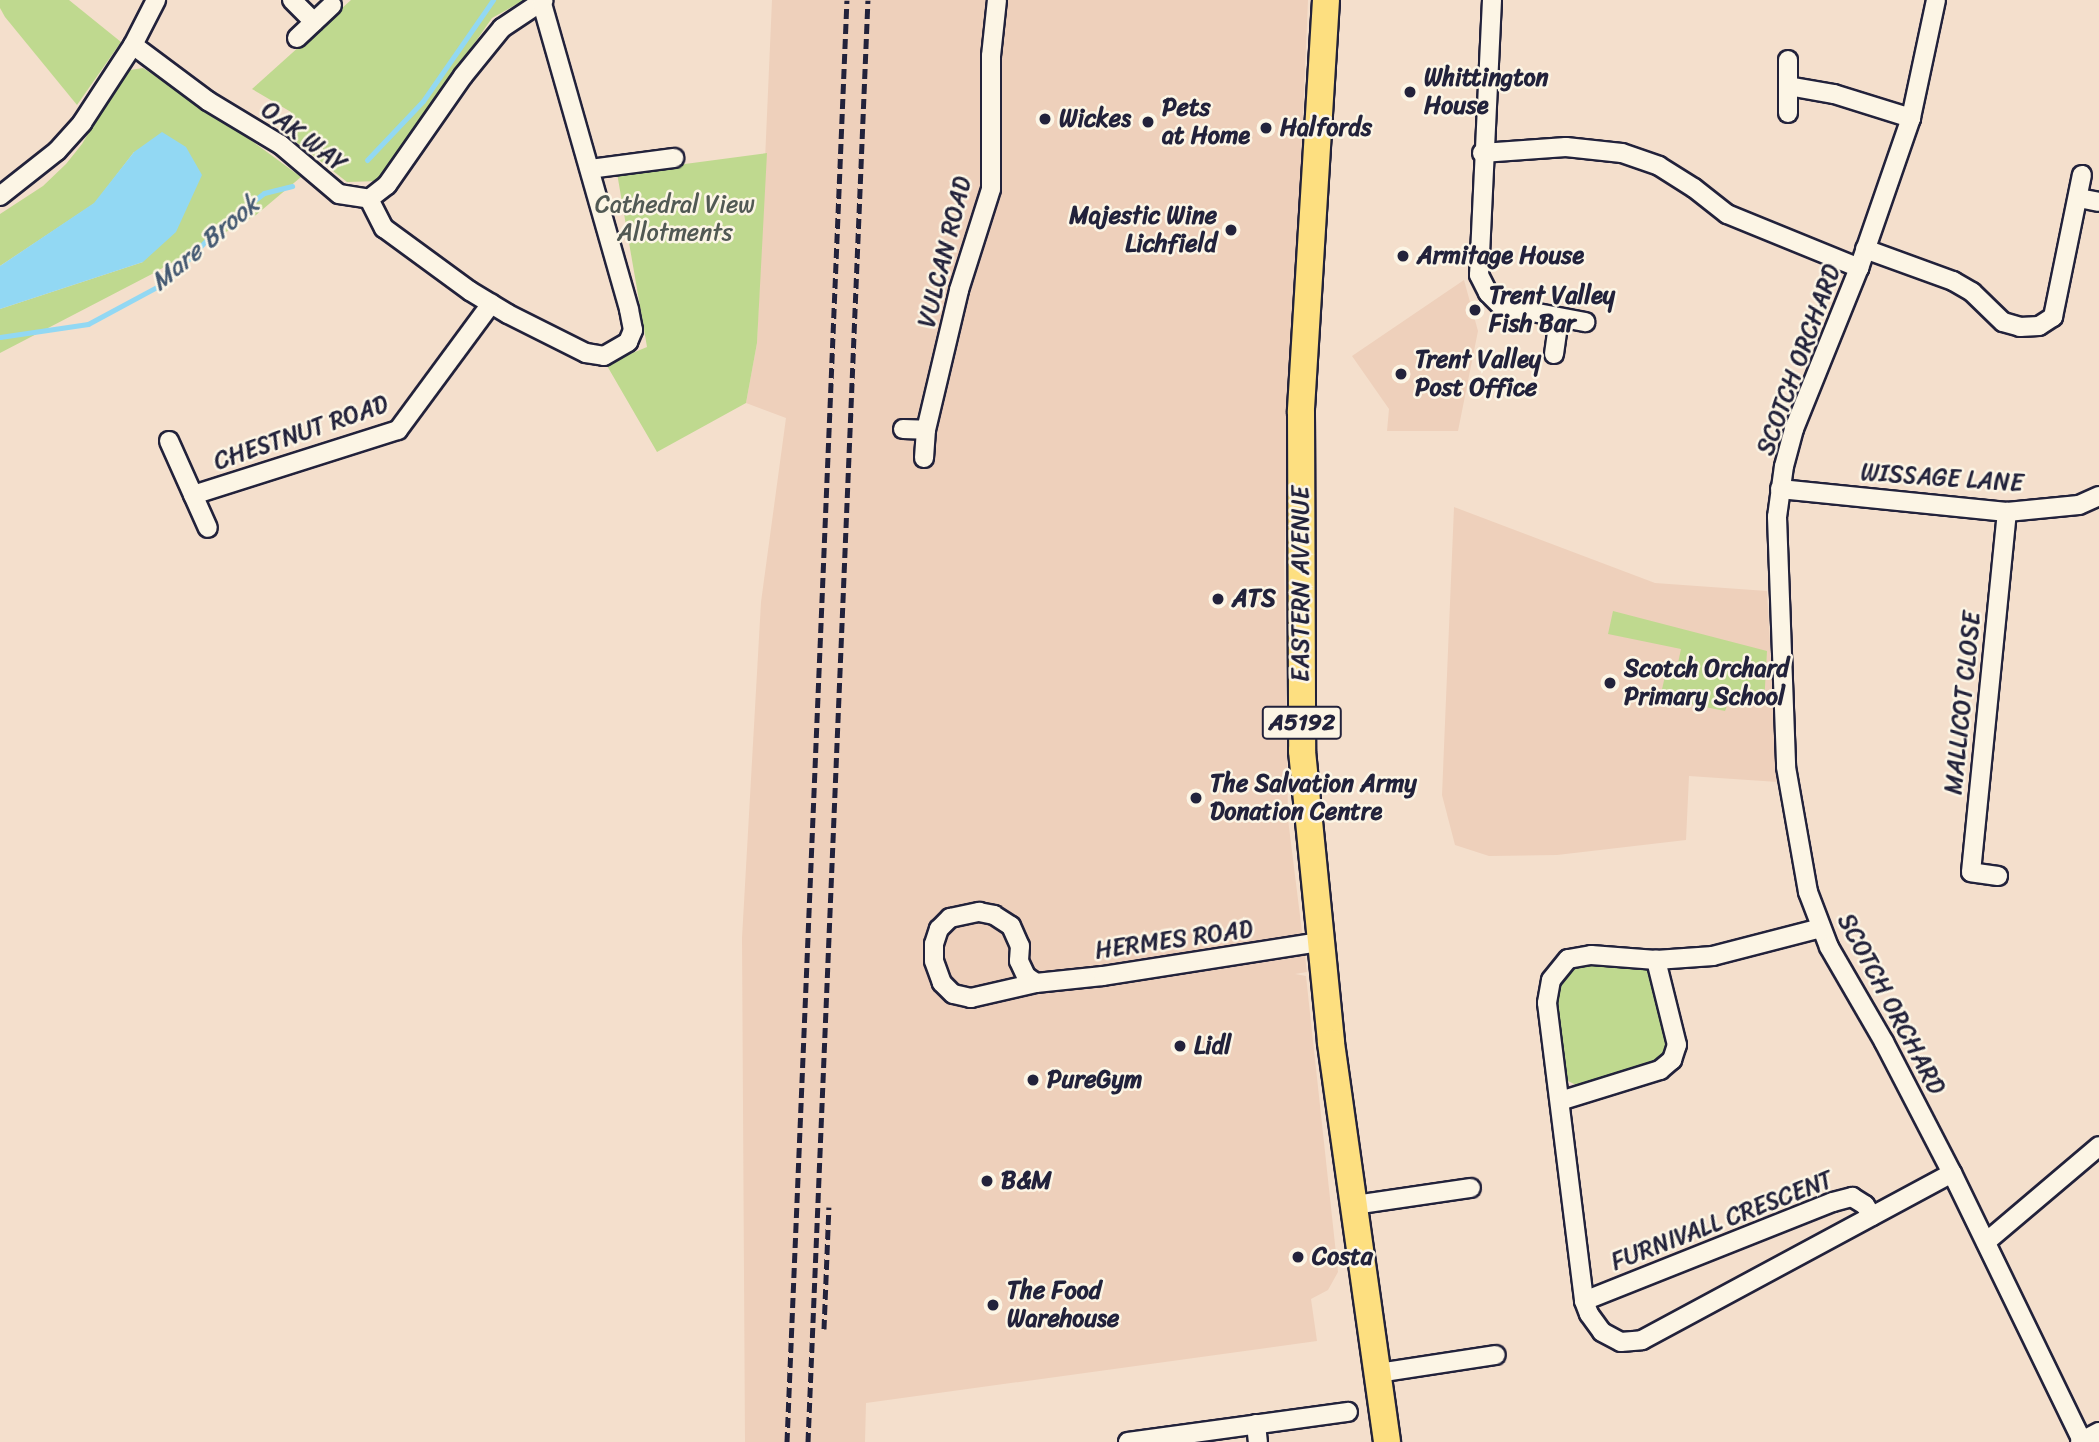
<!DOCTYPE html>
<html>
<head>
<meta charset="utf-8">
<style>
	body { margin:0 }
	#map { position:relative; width:2099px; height:1442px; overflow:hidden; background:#f4dfcc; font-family:Sriracha,sans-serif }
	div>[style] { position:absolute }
	.built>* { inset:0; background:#eed0bb }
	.green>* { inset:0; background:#bfd98f }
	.water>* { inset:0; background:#92d8f3 }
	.stream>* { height:5px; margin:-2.5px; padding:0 2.5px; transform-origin:2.5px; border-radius:2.5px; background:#92d8f3 }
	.roads { filter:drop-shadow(2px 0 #22223b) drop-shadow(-2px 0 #22223b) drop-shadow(0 2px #22223b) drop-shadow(0 -2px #22223b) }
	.minor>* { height:18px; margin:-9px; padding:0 9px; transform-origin:9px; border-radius:9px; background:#fcf5e5 }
	.highway>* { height:26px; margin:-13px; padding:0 13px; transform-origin:13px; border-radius:13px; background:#fddf80 }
	.rail>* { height:5px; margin-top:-2.5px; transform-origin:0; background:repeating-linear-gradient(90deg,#22223b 0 10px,transparent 0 15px) }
	.dots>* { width:19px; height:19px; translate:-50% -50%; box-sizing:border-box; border:4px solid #fcf5e5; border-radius:50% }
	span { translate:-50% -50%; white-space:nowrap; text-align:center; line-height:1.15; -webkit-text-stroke:5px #fcf5e5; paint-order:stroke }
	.shield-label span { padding:2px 5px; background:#fcf5e5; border:2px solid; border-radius:5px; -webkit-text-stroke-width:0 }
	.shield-label { font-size:23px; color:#22223b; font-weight:700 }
	.poi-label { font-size:24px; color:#22223b; font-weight:700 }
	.left { translate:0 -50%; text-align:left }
	.right { translate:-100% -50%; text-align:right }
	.street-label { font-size:24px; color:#22223b }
	.park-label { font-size:24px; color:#515954 }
	.water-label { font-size:26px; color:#445972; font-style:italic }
</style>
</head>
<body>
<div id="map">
	<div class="built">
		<div style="clip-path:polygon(772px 0,1308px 0,1284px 562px,1288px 819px,1307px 972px,1295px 974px,1306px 976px,1338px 1272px,1328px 1290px,1311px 1299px,1317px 1341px,866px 1403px,865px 1442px,745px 1442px,742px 938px,761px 602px,786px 418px,746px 403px,757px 343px)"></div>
		<div style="clip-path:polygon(1464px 280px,1478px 331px,1458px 431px,1387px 431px,1389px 409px,1352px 356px)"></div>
		<div style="clip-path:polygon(1454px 507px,1655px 583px,1767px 591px,1778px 782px,1689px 776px,1686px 840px,1557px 855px,1489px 856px,1455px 845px,1442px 795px)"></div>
	</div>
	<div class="green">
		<div style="clip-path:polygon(0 0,69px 0,121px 42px,77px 105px,5px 17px,0 8px)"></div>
		<div style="clip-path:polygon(351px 0,524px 0,492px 18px,379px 181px,347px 182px,281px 130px,291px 112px,252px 89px)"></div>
		<div style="clip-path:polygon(143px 68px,233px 127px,301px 177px,256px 215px,152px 274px,0 353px,0 309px,143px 262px,134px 152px,95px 203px,0 266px,0 214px,43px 186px,66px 164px,82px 144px,118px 83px,130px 70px)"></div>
		<div style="clip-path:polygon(767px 153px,757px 343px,746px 403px,657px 452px,606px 364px,647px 347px,617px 173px)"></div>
		<div style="clip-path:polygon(1613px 611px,1767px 651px,1764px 705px,1730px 699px,1725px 711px,1660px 698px,1665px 676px,1675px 677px,1681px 649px,1608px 634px)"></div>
		<div style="clip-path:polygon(1587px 961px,1651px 966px,1671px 1040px,1667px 1053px,1657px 1063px,1582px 1088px,1566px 1080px,1552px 1003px,1556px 987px,1568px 969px)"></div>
	</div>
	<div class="water">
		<div style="clip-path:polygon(162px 132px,186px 147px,202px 175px,176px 232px,143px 262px,0 309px,0 266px,94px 203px,134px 152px)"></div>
	</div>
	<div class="stream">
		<div style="left:367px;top:160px;width:81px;rotate:-46.5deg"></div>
		<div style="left:423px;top:101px;width:123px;rotate:-55.3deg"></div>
		<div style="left:0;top:337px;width:89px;rotate:-8.4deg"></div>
		<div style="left:88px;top:324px;width:91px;rotate:-28.3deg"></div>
		<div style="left:168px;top:281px;width:67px;rotate:-46.8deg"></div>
		<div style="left:214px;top:232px;width:63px;rotate:-38deg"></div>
		<div style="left:264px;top:193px;width:29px;rotate:-14deg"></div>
	</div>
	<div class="roads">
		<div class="minor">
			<div style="left:292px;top:0;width:31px;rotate:45deg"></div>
			<div style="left:1492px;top:0;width:275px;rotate:92.7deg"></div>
			<div style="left:1479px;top:275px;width:20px;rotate:63deg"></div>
			<div style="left:1488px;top:293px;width:18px;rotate:45deg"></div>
			<div style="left:1501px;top:306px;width:86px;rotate:10.8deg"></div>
			<div style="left:1936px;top:0;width:121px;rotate:102deg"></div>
			<div style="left:1911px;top:118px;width:159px;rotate:109.1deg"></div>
			<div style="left:1859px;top:268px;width:174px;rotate:112deg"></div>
			<div style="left:1794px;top:429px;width:38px;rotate:105deg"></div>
			<div style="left:1784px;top:466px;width:51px;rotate:97.8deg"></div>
			<div style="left:1777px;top:517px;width:250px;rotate:87.9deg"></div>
			<div style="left:1786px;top:767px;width:127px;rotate:80deg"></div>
			<div style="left:1808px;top:892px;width:59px;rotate:69.1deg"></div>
			<div style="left:1829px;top:947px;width:110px;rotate:59.9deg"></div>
			<div style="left:1884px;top:1042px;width:148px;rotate:62.6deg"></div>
			<div style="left:1952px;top:1173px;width:298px;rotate:64.1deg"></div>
			<div style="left:297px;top:38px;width:48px;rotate:-43.3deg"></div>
			<div style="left:133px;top:45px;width:94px;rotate:36.7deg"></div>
			<div style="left:208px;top:101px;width:85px;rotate:31.1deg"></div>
			<div style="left:281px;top:145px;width:76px;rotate:40.2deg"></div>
			<div style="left:339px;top:194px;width:30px;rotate:9deg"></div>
			<div style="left:369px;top:199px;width:23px;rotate:-38deg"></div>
			<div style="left:387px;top:185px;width:133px;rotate:-55.1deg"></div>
			<div style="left:463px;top:76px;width:62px;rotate:-50.9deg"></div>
			<div style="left:502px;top:28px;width:50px;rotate:-33.7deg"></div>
			<div style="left:1788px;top:86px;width:47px;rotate:9.9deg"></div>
			<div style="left:1834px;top:94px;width:81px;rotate:17.3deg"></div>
			<div style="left:1788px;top:113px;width:53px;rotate:-90deg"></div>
			<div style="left:1482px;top:153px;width:84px;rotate:-4.1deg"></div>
			<div style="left:1566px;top:147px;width:56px;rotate:6.1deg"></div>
			<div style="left:1622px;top:153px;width:39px;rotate:19deg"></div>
			<div style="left:1659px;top:166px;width:41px;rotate:32.2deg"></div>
			<div style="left:1694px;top:188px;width:42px;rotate:38.2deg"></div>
			<div style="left:1727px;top:214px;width:143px;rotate:22.2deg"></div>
			<div style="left:590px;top:169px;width:85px;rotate:-7.5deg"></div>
			<div style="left:0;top:196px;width:73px;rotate:-38.3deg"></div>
			<div style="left:57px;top:151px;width:38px;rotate:-48deg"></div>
			<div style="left:82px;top:123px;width:93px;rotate:-56.8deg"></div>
			<div style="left:133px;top:45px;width:51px;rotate:-62.9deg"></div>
			<div style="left:2079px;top:198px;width:20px;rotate:11deg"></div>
			<div style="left:369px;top:199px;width:33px;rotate:63deg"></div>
			<div style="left:384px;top:228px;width:107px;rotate:36.2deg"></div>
			<div style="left:470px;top:291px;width:44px;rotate:31.2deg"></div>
			<div style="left:508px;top:314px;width:87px;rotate:26.6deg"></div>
			<div style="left:586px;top:353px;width:18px;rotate:9deg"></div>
			<div style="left:604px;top:356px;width:28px;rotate:-30deg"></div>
			<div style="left:628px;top:342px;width:13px;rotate:-67deg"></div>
			<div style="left:633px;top:330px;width:21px;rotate:-101deg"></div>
			<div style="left:629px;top:309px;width:318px;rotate:-105.9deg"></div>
			<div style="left:1865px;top:249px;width:94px;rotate:20deg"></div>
			<div style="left:1953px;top:281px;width:22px;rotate:30deg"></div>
			<div style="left:1972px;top:292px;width:43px;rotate:44.1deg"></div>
			<div style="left:2003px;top:322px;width:18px;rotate:16deg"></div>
			<div style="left:2020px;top:327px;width:19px;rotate:-3deg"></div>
			<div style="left:2039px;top:326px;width:17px;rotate:-33deg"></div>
			<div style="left:2053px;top:317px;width:145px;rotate:-78.5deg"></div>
			<div style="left:1554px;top:354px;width:35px;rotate:-82deg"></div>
			<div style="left:903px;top:429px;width:23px;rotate:2deg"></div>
			<div style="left:169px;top:441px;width:95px;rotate:65.9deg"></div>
			<div style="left:924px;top:458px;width:28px;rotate:-86deg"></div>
			<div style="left:926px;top:430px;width:144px;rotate:-76.7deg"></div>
			<div style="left:959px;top:290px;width:106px;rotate:-72.4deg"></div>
			<div style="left:991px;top:189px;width:133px;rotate:-90deg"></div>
			<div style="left:991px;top:56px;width:56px;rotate:-83.9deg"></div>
			<div style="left:1780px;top:489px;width:228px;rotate:5.8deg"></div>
			<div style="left:2007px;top:512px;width:72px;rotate:-5.6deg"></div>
			<div style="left:2079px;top:505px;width:22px;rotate:-24deg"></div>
			<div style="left:193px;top:495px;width:215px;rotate:-17.6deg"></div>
			<div style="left:398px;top:430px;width:157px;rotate:-53.6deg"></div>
			<div style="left:1998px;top:876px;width:27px;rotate:-172deg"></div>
			<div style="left:1971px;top:872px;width:362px;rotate:-84.3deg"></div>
			<div style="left:1821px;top:928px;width:112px;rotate:165.5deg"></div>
			<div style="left:1713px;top:956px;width:57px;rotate:176deg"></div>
			<div style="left:1656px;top:960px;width:65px;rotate:-175.6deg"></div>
			<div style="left:1591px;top:955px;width:23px;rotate:170deg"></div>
			<div style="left:1568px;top:959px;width:27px;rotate:129deg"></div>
			<div style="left:1551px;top:980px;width:23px;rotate:100deg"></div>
			<div style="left:1547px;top:1003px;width:300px;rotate:82.9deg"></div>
			<div style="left:1584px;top:1301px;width:14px;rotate:69deg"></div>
			<div style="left:1589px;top:1314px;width:22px;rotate:54deg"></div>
			<div style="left:1602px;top:1332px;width:21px;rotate:28deg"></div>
			<div style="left:1621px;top:1342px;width:21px;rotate:-5deg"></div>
			<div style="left:1642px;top:1340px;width:352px;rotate:-28.3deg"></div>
			<div style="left:1036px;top:983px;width:67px;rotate:167deg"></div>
			<div style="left:971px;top:998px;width:18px;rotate:-167deg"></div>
			<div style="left:953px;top:994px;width:16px;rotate:-135deg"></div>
			<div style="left:942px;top:983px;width:23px;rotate:-110deg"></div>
			<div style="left:934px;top:961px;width:17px;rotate:-90deg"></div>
			<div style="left:934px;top:944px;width:16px;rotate:-72deg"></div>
			<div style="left:939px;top:929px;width:16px;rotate:-45deg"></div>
			<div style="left:950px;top:918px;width:30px;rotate:-12deg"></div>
			<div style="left:979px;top:912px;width:15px;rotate:11deg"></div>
			<div style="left:994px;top:915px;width:20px;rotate:33deg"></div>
			<div style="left:1011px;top:926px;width:22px;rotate:66deg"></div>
			<div style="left:1020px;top:946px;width:15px;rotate:94deg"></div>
			<div style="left:1019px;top:961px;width:17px;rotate:65deg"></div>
			<div style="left:1026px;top:976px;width:12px;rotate:35deg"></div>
			<div style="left:1036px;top:983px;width:67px;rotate:-6deg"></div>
			<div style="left:1103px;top:976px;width:219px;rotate:-8.9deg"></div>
			<div style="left:1560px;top:1101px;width:105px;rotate:-17.2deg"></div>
			<div style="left:1660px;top:1070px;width:16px;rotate:-40deg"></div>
			<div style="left:1672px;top:1060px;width:16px;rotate:-72deg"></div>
			<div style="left:1677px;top:1045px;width:88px;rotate:-103.9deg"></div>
			<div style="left:1354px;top:1205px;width:118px;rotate:-8.3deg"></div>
			<div style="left:1986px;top:1242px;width:148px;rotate:-40.3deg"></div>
			<div style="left:1584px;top:1301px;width:268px;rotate:-21.7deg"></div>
			<div style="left:1833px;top:1202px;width:20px;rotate:-15deg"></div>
			<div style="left:1852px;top:1197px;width:15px;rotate:32deg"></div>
			<div style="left:1865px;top:1205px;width:13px;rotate:58deg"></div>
			<div style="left:1378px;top:1373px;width:119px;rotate:-8.7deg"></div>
			<div style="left:1256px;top:1424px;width:18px;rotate:84deg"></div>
			<div style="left:1128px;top:1442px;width:222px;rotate:-7.8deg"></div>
			<div style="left:2080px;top:1442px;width:21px;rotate:-28deg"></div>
		</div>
		<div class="highway">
			<div style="left:1326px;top:0;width:413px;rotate:93.5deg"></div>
			<div style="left:1301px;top:412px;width:339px;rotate:89.8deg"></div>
			<div style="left:1302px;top:751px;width:293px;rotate:84.3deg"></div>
			<div style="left:1331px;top:1043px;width:403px;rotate:82deg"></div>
		</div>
	</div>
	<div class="rail">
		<div style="left:824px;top:1329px;width:122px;rotate:-87.7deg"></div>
		<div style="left:787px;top:1442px;width:1443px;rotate:-87.62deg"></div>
		<div style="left:808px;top:1442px;width:1443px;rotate:-87.62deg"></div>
	</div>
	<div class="dots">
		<div style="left:1410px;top:92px;background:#22223b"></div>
		<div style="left:1045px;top:119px;background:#22223b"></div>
		<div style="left:1148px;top:122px;background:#22223b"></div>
		<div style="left:1266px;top:128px;background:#22223b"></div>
		<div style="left:1231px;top:230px;background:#22223b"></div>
		<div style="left:1403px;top:256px;background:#22223b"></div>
		<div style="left:1475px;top:310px;background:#22223b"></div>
		<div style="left:1401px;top:374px;background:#22223b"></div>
		<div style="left:1218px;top:599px;background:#22223b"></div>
		<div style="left:1610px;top:683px;background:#22223b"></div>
		<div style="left:1196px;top:798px;background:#22223b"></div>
		<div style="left:1180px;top:1046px;background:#22223b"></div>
		<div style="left:1033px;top:1080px;background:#22223b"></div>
		<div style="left:987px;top:1181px;background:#22223b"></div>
		<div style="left:1298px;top:1257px;background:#22223b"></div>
		<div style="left:993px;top:1305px;background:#22223b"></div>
	</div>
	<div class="shield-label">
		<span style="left:1302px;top:723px">A5192</span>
	</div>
	<div class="poi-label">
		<span class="left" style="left:1424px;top:92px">Whittington<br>House</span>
		<span class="left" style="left:1162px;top:122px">Pets<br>at Home</span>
		<span class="left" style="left:1059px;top:119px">Wickes</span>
		<span class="left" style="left:1280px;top:128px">Halfords</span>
		<span class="right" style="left:1217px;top:230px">Majestic Wine<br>Lichfield</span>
		<span class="left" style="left:1417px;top:256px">Armitage House</span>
		<span class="left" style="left:1489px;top:310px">Trent Valley<br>Fish Bar</span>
		<span class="left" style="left:1415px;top:374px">Trent Valley<br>Post Office</span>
		<span class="left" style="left:1232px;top:599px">ATS</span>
		<span class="left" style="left:1624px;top:683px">Scotch Orchard<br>Primary School</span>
		<span class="left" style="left:1210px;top:798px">The Salvation Army<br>Donation Centre</span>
		<span class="left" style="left:1194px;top:1046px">Lidl</span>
		<span class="left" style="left:1047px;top:1080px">PureGym</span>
		<span class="left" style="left:1001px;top:1181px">B&amp;M</span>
		<span class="left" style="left:1312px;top:1257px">Costa</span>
		<span class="left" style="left:1007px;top:1305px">The Food<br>Warehouse</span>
	</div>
	<div class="street-label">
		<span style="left:304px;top:137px;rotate:37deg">OAK WAY</span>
		<span style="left:945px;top:252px;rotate:-76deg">VULCAN ROAD</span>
		<span style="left:1799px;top:360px;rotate:-70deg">SCOTCH ORCHARD</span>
		<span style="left:301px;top:433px;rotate:-19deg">CHESTNUT ROAD</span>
		<span style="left:1942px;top:478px;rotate:4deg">WISSAGE LANE</span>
		<span style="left:1301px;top:584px;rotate:-90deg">EASTERN AVENUE</span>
		<span style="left:1963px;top:703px;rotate:-84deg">MALLICOT CLOSE</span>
		<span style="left:1174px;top:940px;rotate:-8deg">HERMES ROAD</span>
		<span style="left:1891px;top:1004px;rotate:62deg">SCOTCH ORCHARD</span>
		<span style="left:1722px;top:1221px;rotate:-21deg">FURNIVALL CRESCENT</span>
	</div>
	<div class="park-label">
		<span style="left:675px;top:219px">Cathedral View<br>Allotments</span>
	</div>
	<div class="water-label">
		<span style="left:205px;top:243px;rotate:-40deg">Mare Brook</span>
	</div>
</div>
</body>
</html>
